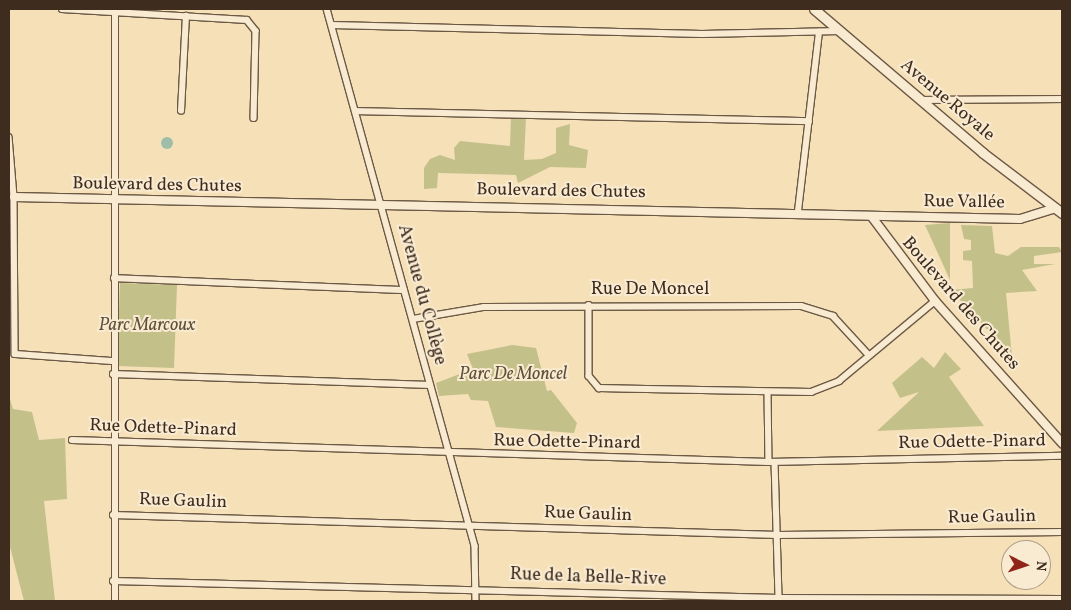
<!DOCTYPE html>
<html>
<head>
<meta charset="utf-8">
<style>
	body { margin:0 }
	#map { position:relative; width:1071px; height:610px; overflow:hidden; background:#f6e0b8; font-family:Vollkorn,serif }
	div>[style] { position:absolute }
	.green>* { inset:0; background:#c3c08a }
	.water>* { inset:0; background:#9ebeaa }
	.round { border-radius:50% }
	.roads { filter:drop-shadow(1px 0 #6c5945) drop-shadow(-1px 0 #6c5945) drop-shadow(0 1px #6c5945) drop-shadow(0 -1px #6c5945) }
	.minor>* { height:5.5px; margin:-2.75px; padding:0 2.75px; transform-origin:2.75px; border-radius:2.75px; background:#f9ebd1 }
	.tertiary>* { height:8px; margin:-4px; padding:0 4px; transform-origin:4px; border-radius:4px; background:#f9ebd1 }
	.secondary>* { height:9px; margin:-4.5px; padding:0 4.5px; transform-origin:4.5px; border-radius:4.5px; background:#f9ebd1 }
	span { translate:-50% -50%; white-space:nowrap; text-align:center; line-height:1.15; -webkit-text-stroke:4px #f9ebd1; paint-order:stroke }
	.street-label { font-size:18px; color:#3e2c1f }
	.park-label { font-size:18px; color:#5f513a; font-style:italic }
	.frame { position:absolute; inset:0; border:10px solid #3e2c1f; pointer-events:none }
	.north { position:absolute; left:1001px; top:540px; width:50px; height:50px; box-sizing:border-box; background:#f9ebd1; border:1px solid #ae9f8a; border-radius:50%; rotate:94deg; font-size:14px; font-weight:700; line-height:20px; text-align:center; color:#3e2c1f }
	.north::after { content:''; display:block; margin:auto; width:18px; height:22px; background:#8f2418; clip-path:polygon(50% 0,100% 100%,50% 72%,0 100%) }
</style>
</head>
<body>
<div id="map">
	<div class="green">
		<div style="clip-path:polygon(511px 116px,526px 117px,524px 160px,542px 159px,556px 153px,556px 128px,570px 124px,569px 145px,588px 150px,586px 168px,550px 167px,518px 183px,516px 175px,438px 173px,437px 188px,424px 189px,424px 168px,430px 159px,440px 155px,455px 160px,454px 148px,460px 141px,510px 146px)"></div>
		<div style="clip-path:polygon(950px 223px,950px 280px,925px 225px)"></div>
		<div style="clip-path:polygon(961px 225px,992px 226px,995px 253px,1008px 256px,1021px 247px,1059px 247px,1062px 252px,1034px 256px,1034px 264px,1055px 264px,1022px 270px,1037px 291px,1006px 293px,1012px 357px,951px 290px,973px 288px,972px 261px,963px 260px,963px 251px,971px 250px,971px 240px,964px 239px)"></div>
		<div style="clip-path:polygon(120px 283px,177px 285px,174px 368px,117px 366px)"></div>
		<div style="clip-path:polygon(512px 345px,536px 348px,547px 391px,551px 390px,577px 423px,574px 433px,496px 427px,488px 401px,471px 400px,468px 394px,439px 396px,436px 383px,473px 369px,467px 354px)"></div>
		<div style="clip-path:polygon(945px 352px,961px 369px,949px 377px,984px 426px,877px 431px,919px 392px,900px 398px,892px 383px,922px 357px,934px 368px)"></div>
		<div style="clip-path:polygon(9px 396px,13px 409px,32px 412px,39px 440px,65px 438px,67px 499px,44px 501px,55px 601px,24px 601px,9px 543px)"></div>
	</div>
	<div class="water">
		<div class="round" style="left:161px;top:137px;width:12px;height:12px"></div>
	</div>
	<div class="roads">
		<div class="minor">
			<div style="left:62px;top:9px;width:185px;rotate:3.4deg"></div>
			<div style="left:247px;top:20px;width:14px;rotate:51deg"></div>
			<div style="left:256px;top:31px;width:87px;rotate:91.3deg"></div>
			<div style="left:327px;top:9px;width:557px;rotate:74.59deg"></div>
			<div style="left:475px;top:546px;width:55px;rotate:89deg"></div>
			<div style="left:332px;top:25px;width:370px;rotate:1.4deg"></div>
			<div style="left:702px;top:34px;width:138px;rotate:-1.2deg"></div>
			<div style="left:922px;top:100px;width:140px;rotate:-0.4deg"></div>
			<div style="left:181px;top:111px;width:95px;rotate:-87deg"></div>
			<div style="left:356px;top:111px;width:453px;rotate:1.3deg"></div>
			<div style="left:9px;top:137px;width:60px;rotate:85.2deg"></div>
			<div style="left:14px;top:197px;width:157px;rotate:89.6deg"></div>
			<div style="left:15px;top:354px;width:97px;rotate:4.1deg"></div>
			<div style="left:798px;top:211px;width:180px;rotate:-83.3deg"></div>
			<div style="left:114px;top:278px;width:290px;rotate:2.4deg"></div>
			<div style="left:589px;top:305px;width:71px;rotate:90deg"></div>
			<div style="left:589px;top:376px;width:16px;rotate:50deg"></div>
			<div style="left:599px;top:388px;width:212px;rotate:1.1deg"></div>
			<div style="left:811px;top:392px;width:30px;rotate:-21deg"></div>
			<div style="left:839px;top:381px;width:125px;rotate:-39.8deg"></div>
			<div style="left:413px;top:319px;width:72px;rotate:-9.6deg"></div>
			<div style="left:484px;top:307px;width:317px;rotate:-0.2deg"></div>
			<div style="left:801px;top:306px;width:34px;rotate:17deg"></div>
			<div style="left:833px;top:316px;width:53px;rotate:47.3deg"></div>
			<div style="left:113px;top:374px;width:317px;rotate:2deg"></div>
			<div style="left:768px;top:392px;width:70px;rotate:89.2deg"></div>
			<div style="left:72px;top:440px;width:697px;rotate:1.81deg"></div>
			<div style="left:769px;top:462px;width:293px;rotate:-1.2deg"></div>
			<div style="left:775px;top:462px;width:138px;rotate:88.3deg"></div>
			<div style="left:113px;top:515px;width:665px;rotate:1.72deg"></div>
			<div style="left:778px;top:535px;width:284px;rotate:-0.6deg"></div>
			<div style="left:113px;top:581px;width:666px;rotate:1.46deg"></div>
			<div style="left:779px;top:598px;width:283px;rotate:0.2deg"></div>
			<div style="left:115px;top:601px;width:592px;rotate:-90deg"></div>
		</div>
		<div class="tertiary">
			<div style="left:14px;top:197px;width:1006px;rotate:1.25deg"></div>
			<div style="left:1020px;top:219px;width:37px;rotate:-17deg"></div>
			<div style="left:872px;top:217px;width:105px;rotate:53.1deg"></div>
			<div style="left:935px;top:301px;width:191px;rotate:48.2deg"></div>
		</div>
		<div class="secondary">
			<div style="left:814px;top:9px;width:222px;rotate:40.4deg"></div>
			<div style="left:983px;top:153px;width:99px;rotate:37.2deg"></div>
		</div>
	</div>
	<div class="street-label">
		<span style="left:947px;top:101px;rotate:40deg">Avenue Royale</span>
		<span style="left:157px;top:186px;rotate:1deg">Boulevard des Chutes</span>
		<span style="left:561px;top:192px;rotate:1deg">Boulevard des Chutes</span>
		<span style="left:964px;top:203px;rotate:1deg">Rue Vallée</span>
		<span style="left:650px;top:290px">Rue De Moncel</span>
		<span style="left:421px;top:295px;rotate:75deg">Avenue du Collège</span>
		<span style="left:960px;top:304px;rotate:49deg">Boulevard des Chutes</span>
		<span style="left:163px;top:429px;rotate:2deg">Rue Odette-Pinard</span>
		<span style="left:567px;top:443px;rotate:1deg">Rue Odette-Pinard</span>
		<span style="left:972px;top:443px;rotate:-1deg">Rue Odette-Pinard</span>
		<span style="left:183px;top:502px;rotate:2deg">Rue Gaulin</span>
		<span style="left:588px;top:515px;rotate:2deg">Rue Gaulin</span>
		<span style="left:992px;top:518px;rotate:-1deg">Rue Gaulin</span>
		<span style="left:588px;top:578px;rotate:2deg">Rue de la Belle-Rive</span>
	</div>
	<div class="park-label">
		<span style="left:147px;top:326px">Parc Marcoux</span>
		<span style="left:513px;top:375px">Parc De Moncel</span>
	</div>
	<div class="frame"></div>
	<div class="north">N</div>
</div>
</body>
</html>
